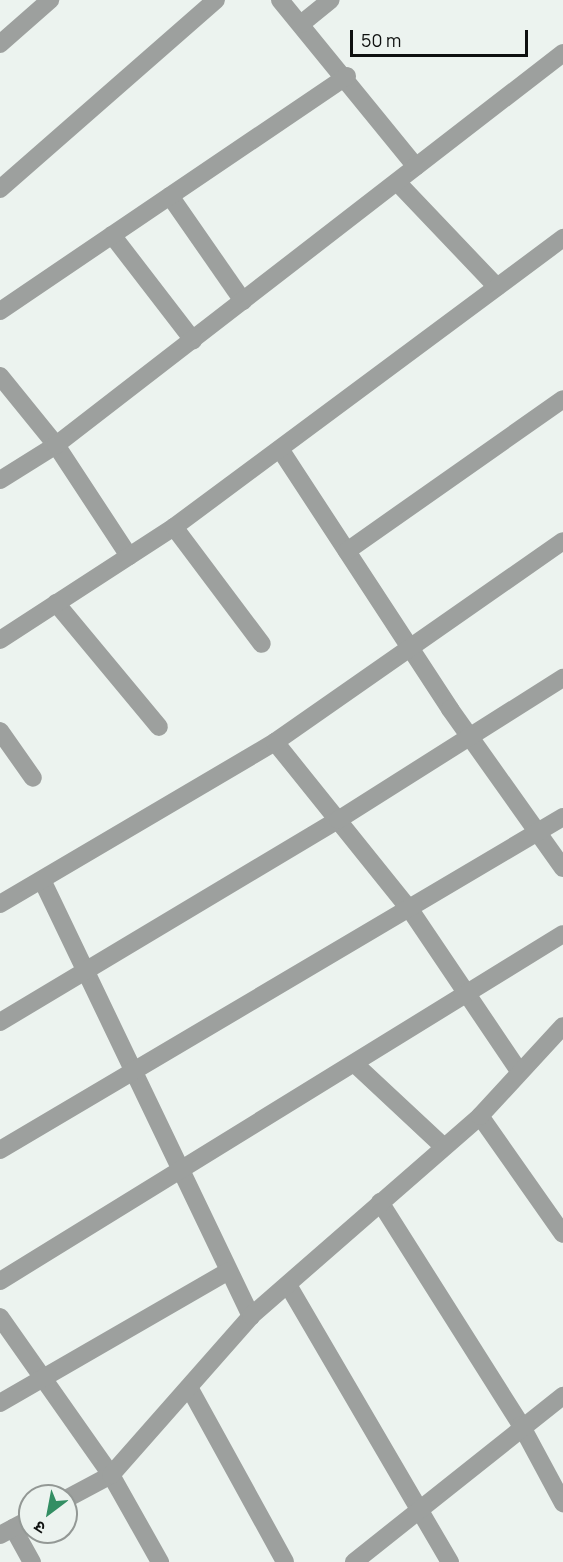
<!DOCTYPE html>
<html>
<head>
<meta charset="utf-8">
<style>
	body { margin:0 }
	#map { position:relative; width:563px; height:1562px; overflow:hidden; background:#ecf3ef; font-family:Manrope,"Noto Sans Devanagari",sans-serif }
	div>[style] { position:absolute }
	.street>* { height:18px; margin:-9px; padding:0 9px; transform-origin:9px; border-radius:9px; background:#9da09e }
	span { translate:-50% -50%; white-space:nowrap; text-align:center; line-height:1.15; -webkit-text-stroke:6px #ecf3ef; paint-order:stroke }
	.north { position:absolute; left:18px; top:1484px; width:60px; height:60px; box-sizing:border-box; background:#ecf3ef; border:2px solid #939895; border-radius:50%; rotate:212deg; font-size:16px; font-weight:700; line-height:24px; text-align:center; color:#0e100f }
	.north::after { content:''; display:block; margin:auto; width:21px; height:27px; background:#338e63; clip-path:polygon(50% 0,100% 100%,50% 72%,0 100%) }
	.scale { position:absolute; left:350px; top:30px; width:178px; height:27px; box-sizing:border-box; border:3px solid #0e100f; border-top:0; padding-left:8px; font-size:18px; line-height:21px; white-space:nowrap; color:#0e100f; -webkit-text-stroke:4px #ecf3ef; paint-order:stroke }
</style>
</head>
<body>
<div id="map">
	<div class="street">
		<div style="left:280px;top:0;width:215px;rotate:50.8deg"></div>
		<div style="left:301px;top:24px;width:38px;rotate:-39deg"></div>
		<div style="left:0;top:44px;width:67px;rotate:-41.3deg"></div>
		<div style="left:397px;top:182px;width:145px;rotate:46.4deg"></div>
		<div style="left:0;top:189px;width:287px;rotate:-41.2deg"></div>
		<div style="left:170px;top:196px;width:128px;rotate:55.2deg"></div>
		<div style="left:112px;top:235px;width:133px;rotate:52.4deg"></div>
		<div style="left:0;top:311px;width:419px;rotate:-34.1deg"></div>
		<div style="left:0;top:376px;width:89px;rotate:50.9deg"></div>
		<div style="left:56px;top:445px;width:133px;rotate:56.7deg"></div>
		<div style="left:280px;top:449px;width:311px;rotate:56.8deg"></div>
		<div style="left:450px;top:709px;width:195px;rotate:54.6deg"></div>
		<div style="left:0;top:480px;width:66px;rotate:-32deg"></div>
		<div style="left:56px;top:445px;width:641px;rotate:-37.71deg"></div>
		<div style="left:174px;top:527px;width:146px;rotate:53.1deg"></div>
		<div style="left:347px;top:551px;width:264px;rotate:-35.1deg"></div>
		<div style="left:56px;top:603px;width:161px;rotate:50.3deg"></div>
		<div style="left:0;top:640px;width:207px;rotate:-33deg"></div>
		<div style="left:174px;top:527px;width:485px;rotate:-36.6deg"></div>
		<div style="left:0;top:731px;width:57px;rotate:54.9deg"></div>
		<div style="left:275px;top:742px;width:217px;rotate:51.2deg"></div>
		<div style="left:411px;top:911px;width:193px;rotate:56deg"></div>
		<div style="left:42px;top:880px;width:484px;rotate:64.4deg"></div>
		<div style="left:0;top:904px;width:319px;rotate:-30.5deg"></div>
		<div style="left:275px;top:742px;width:351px;rotate:-34.9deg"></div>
		<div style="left:0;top:1022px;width:394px;rotate:-30.9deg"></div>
		<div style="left:338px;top:820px;width:266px;rotate:-32.3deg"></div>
		<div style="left:356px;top:1065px;width:120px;rotate:43deg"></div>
		<div style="left:480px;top:1116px;width:144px;rotate:54.9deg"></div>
		<div style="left:0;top:1150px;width:654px;rotate:-30.6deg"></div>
		<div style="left:380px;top:1202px;width:264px;rotate:57.7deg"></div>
		<div style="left:521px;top:1425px;width:89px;rotate:61.7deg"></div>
		<div style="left:0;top:1281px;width:661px;rotate:-31.65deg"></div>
		<div style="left:288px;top:1285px;width:321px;rotate:59.7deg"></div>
		<div style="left:0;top:1317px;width:193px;rotate:54.9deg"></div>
		<div style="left:111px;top:1475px;width:100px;rotate:60.6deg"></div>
		<div style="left:190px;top:1389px;width:197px;rotate:61.2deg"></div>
		<div style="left:0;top:1403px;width:264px;rotate:-30deg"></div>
		<div style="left:66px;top:1499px;width:51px;rotate:-28.1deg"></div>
		<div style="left:111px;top:1475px;width:212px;rotate:-48.6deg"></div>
		<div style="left:251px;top:1316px;width:304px;rotate:-41.1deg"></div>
		<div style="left:480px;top:1116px;width:122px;rotate:-47.3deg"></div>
		<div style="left:13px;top:1528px;width:39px;rotate:61deg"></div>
		<div style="left:0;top:1535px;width:34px;rotate:-28deg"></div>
		<div style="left:354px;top:1562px;width:267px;rotate:-38.5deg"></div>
	</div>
	<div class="north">उ</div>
	<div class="scale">50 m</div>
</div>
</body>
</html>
